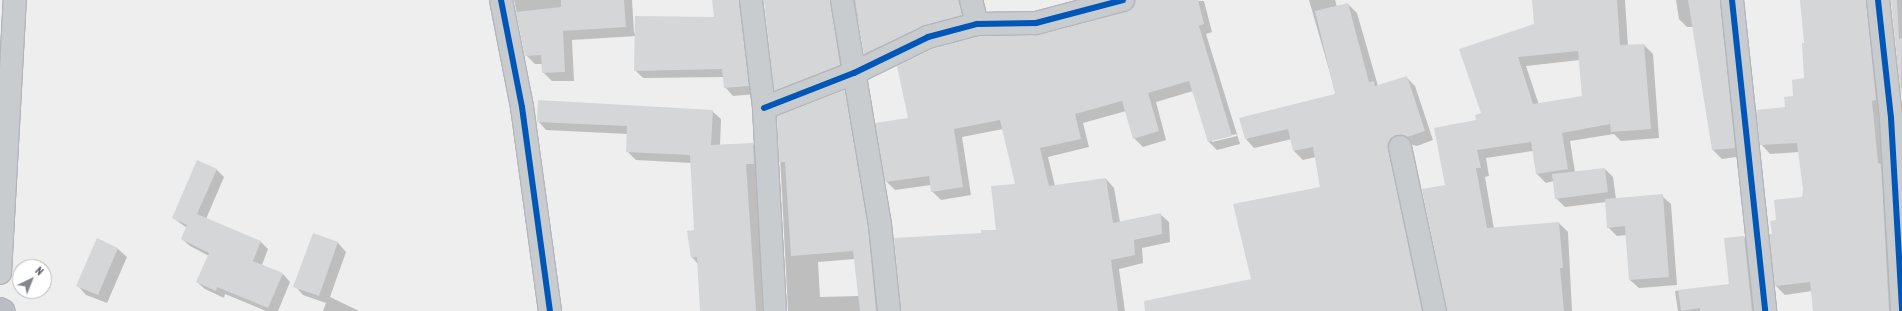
<!DOCTYPE html>
<html>
<head>
<meta charset="utf-8">
<style>
	body { margin:0 }
	#map { position:relative; width:1902px; height:311px; overflow:hidden; background:#eee; font-family:"PT Sans Narrow",sans-serif }
	div>[style] { position:absolute }
	.shadow>* { inset:0; background:#0003 }
	.building>* { inset:0; background:#d5d6d8 }
	.roads { filter:drop-shadow(1px 0 #b3b7bc) drop-shadow(-1px 0 #b3b7bc) drop-shadow(0 1px #b3b7bc) drop-shadow(0 -1px #b3b7bc) }
	.minor>* { height:22px; margin:-11px; padding:0 11px; transform-origin:11px; border-radius:11px; background:#c9cccf }
	.highway>* { height:22px; margin:-11px; padding:0 11px; transform-origin:11px; border-radius:11px; background:#babec4 }
	.cycleway>* { height:6px; margin:-3px; padding:0 3px; transform-origin:3px; border-radius:3px; background:#0057b8 }
	span { translate:-50% -50%; white-space:nowrap; text-align:center; line-height:1.15; -webkit-text-stroke:3px #fff; paint-order:stroke }
	.north { position:absolute; left:12px; top:259px; width:40px; height:40px; box-sizing:border-box; background:#fff; border:1px solid #b5b9bc; border-radius:50%; rotate:43deg; font-size:11px; font-weight:700; line-height:16px; text-align:center; color:#464f58 }
	.north::after { content:''; display:block; margin:auto; width:14px; height:18px; background:#81878c; clip-path:polygon(50% 0,100% 100%,50% 72%,0 100%) }
</style>
</head>
<body>
<div id="map">
	<div class="shadow">
		<div style="clip-path:polygon(514px 0,632px 0,634px 33px,715px 18px,713px 0,751px 0,756px 94px,733px 96px,725px 87px,724px 77px,643px 78px,635px 70px,636px 36px,572px 40px,574px 81px,552px 81px,543px 72px,543px 64px,535px 64px,526px 55px)"></div>
		<div style="clip-path:polygon(765px 0,842px 0,848px 73px,784px 98px,775px 90px)"></div>
		<div style="clip-path:polygon(854px 0,970px 0,970px 23px,873px 62px,865px 54px)"></div>
		<div style="clip-path:polygon(evenodd,1169px 0,1204px 1px,1212px 32px,1206px 34px,1240px 144px,1217px 150px,1208px 141px,1193px 91px,1156px 102px,1166px 140px,1143px 147px,1134px 138px,1126px 111px,1083px 123px,1089px 147px,1048px 157px,1055px 186px,1106px 179px,1114px 188px,1120px 222px,1160px 214px,1169px 222px,1170px 242px,1142px 248px,1143px 263px,1119px 269px,1125px 311px,902px 311px,982px 234px,997px 231px,1016px 185px,1003px 129px,962px 137px,971px 195px,941px 200px,932px 191px,931px 185px,895px 190px,886px 181px,909px 119px,1039px 36px,1169px 0,1236px 134px,1237px 136px,1212px 142px,1212px 140px,1236px 134px)"></div>
		<div style="clip-path:polygon(1309px 0,1335px 0,1337px 7px,1348px 4px,1357px 13px,1378px 86px,1406px 77px,1415px 86px,1433px 140px,1417px 146px,1406px 143px,1429px 311px,1179px 311px,1252px 280px,1321px 188px,1316px 157px,1303px 160px,1294px 151px,1292px 139px,1254px 148px,1246px 139px,1336px 94px)"></div>
		<div style="clip-path:polygon(evenodd,1533px 0,1625px 0,1628px 46px,1644px 45px,1653px 54px,1659px 138px,1621px 141px,1614px 134px,1570px 141px,1575px 172px,1605px 169px,1613px 177px,1616px 199px,1662px 196px,1671px 204px,1677px 285px,1639px 288px,1630px 280px,1626px 235px,1617px 236px,1608px 227px,1606px 202px,1565px 207px,1556px 198px,1554px 181px,1546px 183px,1537px 174px,1533px 151px,1486px 158px,1489px 176px,1485px 177px,1494px 229px,1559px 223px,1568px 232px,1572px 311px,1448px 311px,1446px 185px,1477px 121px,1535px 25px,1533px 0,1580px 60px,1583px 97px,1539px 105px,1526px 66px,1580px 60px)"></div>
		<div style="clip-path:polygon(1676px 0,1729px 0,1743px 156px,1722px 159px,1713px 150px,1693px 27px,1687px 27px,1679px 19px)"></div>
		<div style="clip-path:polygon(1801px 0,1881px 0,1898px 311px,1814px 311px,1812px 291px,1785px 295px,1776px 286px,1773px 235px,1778px 221px,1803px 198px,1804px 189px,1799px 152px,1770px 154px,1761px 144px,1805px 79px,1806px 44px)"></div>
		<div style="clip-path:polygon(1892px 0,1902px 0,1902px 95px)"></div>
		<div style="clip-path:polygon(evenodd,844px 91px,853px 100px,884px 311px,788px 311px,778px 117px,844px 91px,855px 259px,859px 296px,820px 297px,818px 262px,855px 259px)"></div>
		<div style="clip-path:polygon(712px 111px,721px 119px,720px 146px,753px 144px,761px 152px,770px 311px,701px 311px,698px 264px,692px 257px,695px 231px,691px 163px,636px 160px,627px 151px,628px 134px,546px 130px,538px 121px)"></div>
		<div style="clip-path:polygon(216px 169px,224px 177px,206px 219px,261px 242px,268px 249px,262px 265px,283px 274px,290px 282px,278px 311px,266px 311px,225px 294px,224px 298px,205px 289px,197px 282px,209px 256px,190px 246px,182px 239px,187px 228px,173px 218px)"></div>
		<div style="clip-path:polygon(314px 234px,338px 243px,346px 252px,330px 297px,359px 311px,323px 311px,326px 303px,303px 295px,295px 286px)"></div>
		<div style="clip-path:polygon(1744px 237px,1753px 246px,1760px 311px,1678px 311px,1675px 291px,1730px 285px)"></div>
		<div style="clip-path:polygon(97px 240px,118px 249px,127px 257px,107px 303px,86px 295px,78px 286px)"></div>
	</div>
	<div class="building">
		<div style="clip-path:polygon(561px 0,624px 0,626px 27px,563px 31px,565px 72px,542px 73px,541px 55px,525px 56px,516px 12px,561px 7px)"></div>
		<div style="clip-path:polygon(712px 0,739px 0,749px 86px,724px 88px,722px 69px,634px 71px,635px 16px,714px 17px)"></div>
		<div style="clip-path:polygon(764px 0,830px 0,840px 65px,774px 91px)"></div>
		<div style="clip-path:polygon(855px 0,959px 0,962px 15px,923px 26px,864px 54px)"></div>
		<div style="clip-path:polygon(1135px 0,1198px 0,1204px 24px,1199px 26px,1232px 136px,1208px 142px,1189px 81px,1148px 93px,1159px 131px,1133px 139px,1122px 101px,1075px 114px,1081px 139px,1040px 148px,1049px 186px,1106px 178px,1113px 223px,1161px 213px,1162px 234px,1134px 240px,1135px 255px,1111px 260px,1118px 311px,901px 311px,894px 238px,981px 233px,981px 230px,996px 230px,991px 186px,1015px 184px,1000px 120px,954px 129px,963px 187px,931px 192px,929px 176px,885px 182px,875px 123px,908px 118px,897px 66px,932px 49px,979px 36px,1039px 35px,1126px 12px,1132px 9px)"></div>
		<div style="clip-path:polygon(evenodd,1532px 0,1617px 0,1620px 45px,1644px 44px,1651px 129px,1611px 132px,1610px 124px,1562px 133px,1568px 169px,1536px 174px,1531px 142px,1477px 150px,1481px 168px,1476px 168px,1487px 228px,1559px 222px,1563px 268px,1560px 268px,1564px 311px,1447px 311px,1422px 189px,1445px 185px,1434px 128px,1476px 120px,1475px 115px,1481px 113px,1459px 49px,1534px 24px,1532px 0,1578px 51px,1582px 96px,1533px 104px,1518px 57px,1578px 51px)"></div>
		<div style="clip-path:polygon(1688px 0,1720px 0,1735px 148px,1712px 150px)"></div>
		<div style="clip-path:polygon(1800px 0,1866px 0,1876px 100px,1872px 101px,1878px 163px,1881px 164px,1889px 311px,1813px 311px,1810px 282px,1775px 286px,1769px 234px,1772px 234px,1770px 221px,1776px 220px,1774px 200px,1802px 197px,1803px 189px,1797px 143px,1760px 145px,1756px 110px,1785px 107px,1784px 97px,1793px 96px,1792px 80px,1804px 78px,1802px 43px,1804px 43px)"></div>
		<div style="clip-path:polygon(1891px 0,1897px 0,1899px 39px,1902px 38px,1901px 97px)"></div>
		<div style="clip-path:polygon(1348px 3px,1369px 82px,1374px 81px,1375px 86px,1407px 76px,1425px 131px,1407px 137px,1397px 135px,1391px 138px,1388px 149px,1422px 311px,1145px 311px,1144px 301px,1251px 279px,1233px 204px,1320px 187px,1313px 147px,1293px 151px,1288px 129px,1245px 139px,1239px 118px,1335px 94px,1315px 11px)"></div>
		<div style="clip-path:polygon(845px 90px,868px 227px,876px 311px,860px 311px,853px 251px,791px 256px,785px 162px,779px 162px,777px 116px)"></div>
		<div style="clip-path:polygon(538px 100px,713px 110px,711px 145px,753px 143px,754px 164px,746px 164px,756px 311px,700px 311px,697px 257px,691px 258px,687px 231px,694px 230px,690px 155px,626px 152px,627px 126px,537px 122px)"></div>
		<div style="clip-path:polygon(197px 160px,217px 169px,197px 214px,261px 241px,253px 261px,283px 273px,268px 308px,217px 287px,216px 291px,196px 282px,209px 253px,181px 239px,187px 225px,172px 218px)"></div>
		<div style="clip-path:polygon(1605px 168px,1608px 192px,1555px 199px,1552px 174px)"></div>
		<div style="clip-path:polygon(1663px 194px,1669px 277px,1629px 280px,1625px 226px,1607px 228px,1605px 199px)"></div>
		<div style="clip-path:polygon(313px 233px,338px 242px,319px 296px,293px 287px)"></div>
		<div style="clip-path:polygon(1744px 236px,1752px 311px,1700px 311px,1700px 308px,1681px 311px,1678px 290px,1729px 284px,1724px 238px)"></div>
		<div style="clip-path:polygon(97px 238px,118px 248px,98px 295px,76px 286px)"></div>
	</div>
	<div class="roads">
		<div class="minor">
			<div style="left:501px;top:0;width:109px;rotate:78.9deg"></div>
			<div style="left:522px;top:107px;width:206px;rotate:82.2deg"></div>
			<div style="left:751px;top:0;width:109px;rotate:83.1deg"></div>
			<div style="left:764px;top:108px;width:203px;rotate:86.9deg"></div>
			<div style="left:842px;top:0;width:228px;rotate:80.4deg"></div>
			<div style="left:880px;top:225px;width:86px;rotate:84deg"></div>
			<div style="left:971px;top:0;width:25px;rotate:76deg"></div>
			<div style="left:1732px;top:0;width:313px;rotate:83.9deg"></div>
			<div style="left:1878px;top:0;width:119px;rotate:83.7deg"></div>
			<div style="left:1891px;top:118px;width:193px;rotate:86.7deg"></div>
			<div style="left:764px;top:108px;width:97px;rotate:-21.3deg"></div>
			<div style="left:854px;top:73px;width:82px;rotate:-25.9deg"></div>
			<div style="left:928px;top:37px;width:51px;rotate:-14.9deg"></div>
			<div style="left:977px;top:24px;width:59px;rotate:-1deg"></div>
			<div style="left:1036px;top:23px;width:90px;rotate:-14.8deg"></div>
			<div style="left:1400px;top:147px;width:168px;rotate:78deg"></div>
			<div style="left:0;top:273px;width:273px;rotate:-86.9deg"></div>
		</div>
		<div class="highway">
			<div style="left:0;top:309px;width:4px;rotate:27deg"></div>
		</div>
	</div>
	<div class="cycleway">
		<div style="left:501px;top:0;width:109px;rotate:78.9deg"></div>
		<div style="left:522px;top:107px;width:206px;rotate:82.2deg"></div>
		<div style="left:1732px;top:0;width:313px;rotate:83.9deg"></div>
		<div style="left:1878px;top:0;width:119px;rotate:83.7deg"></div>
		<div style="left:1891px;top:118px;width:193px;rotate:86.7deg"></div>
		<div style="left:764px;top:108px;width:97px;rotate:-21.3deg"></div>
		<div style="left:854px;top:73px;width:82px;rotate:-25.9deg"></div>
		<div style="left:928px;top:37px;width:51px;rotate:-14.9deg"></div>
		<div style="left:977px;top:24px;width:59px;rotate:-1deg"></div>
		<div style="left:1036px;top:23px;width:90px;rotate:-14.8deg"></div>
	</div>
	<div class="north">N</div>
</div>
</body>
</html>
